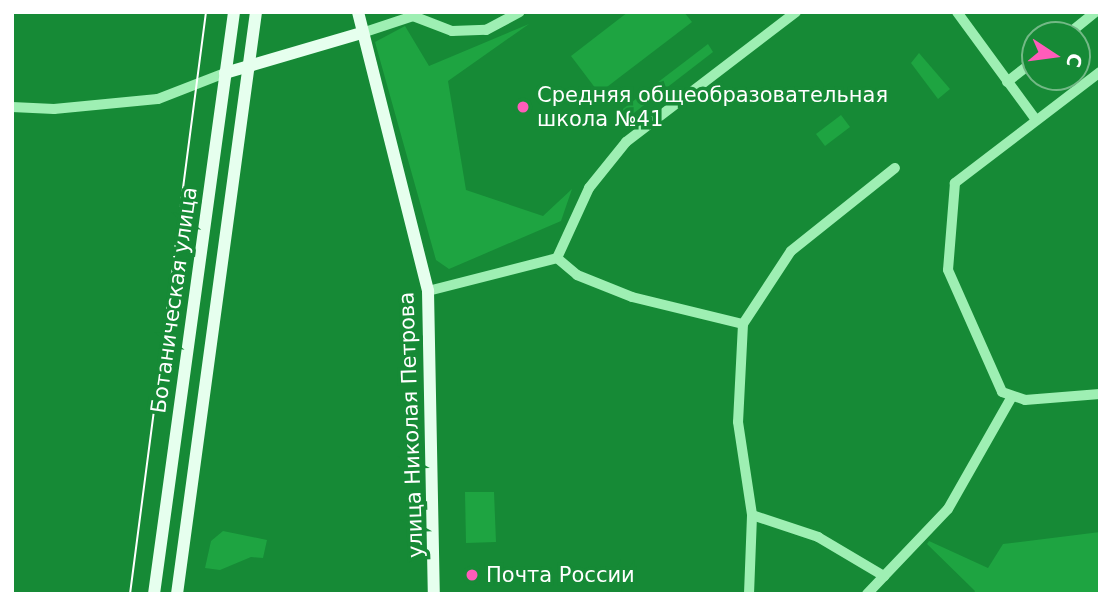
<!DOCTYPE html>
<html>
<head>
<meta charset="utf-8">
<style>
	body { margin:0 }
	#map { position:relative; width:1112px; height:606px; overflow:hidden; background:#168a36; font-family:"DejaVu Sans",sans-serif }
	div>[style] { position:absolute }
	.green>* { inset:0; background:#1ea441 }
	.minor>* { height:10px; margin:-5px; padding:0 5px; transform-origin:5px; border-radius:5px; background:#9eefb3 }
	.major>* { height:12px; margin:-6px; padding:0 6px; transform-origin:6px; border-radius:6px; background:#e6ffee }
	.tram>* { height:2px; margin:-1px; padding:0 1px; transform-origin:1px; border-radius:1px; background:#fff }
	.dots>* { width:19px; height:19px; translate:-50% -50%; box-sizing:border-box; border:4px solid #168a36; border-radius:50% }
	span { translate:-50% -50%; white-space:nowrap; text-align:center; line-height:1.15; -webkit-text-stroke:7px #168a36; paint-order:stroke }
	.poi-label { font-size:21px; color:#fff }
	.left { translate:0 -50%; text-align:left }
	.street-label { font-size:21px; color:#fff }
	.frame { position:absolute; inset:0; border:14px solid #fff; pointer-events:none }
	.north { position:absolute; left:1021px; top:21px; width:70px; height:70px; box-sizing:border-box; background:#168a36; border:2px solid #73b986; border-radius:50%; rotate:103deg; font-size:19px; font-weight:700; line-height:28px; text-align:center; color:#fff }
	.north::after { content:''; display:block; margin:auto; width:24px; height:32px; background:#ff5cba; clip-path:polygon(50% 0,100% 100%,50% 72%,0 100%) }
</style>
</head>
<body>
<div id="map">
	<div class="green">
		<div style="clip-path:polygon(628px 12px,684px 12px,692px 22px,599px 93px,571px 56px)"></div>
		<div style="clip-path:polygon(529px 24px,448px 81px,466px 190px,543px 216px,572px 189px,561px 221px,449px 269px,436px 260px,375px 42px,405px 26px,429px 66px)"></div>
		<div style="clip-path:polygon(708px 44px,713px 52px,621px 123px,615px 115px)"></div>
		<div style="clip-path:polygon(919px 53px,950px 89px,938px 99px,911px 63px)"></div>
		<div style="clip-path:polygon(841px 115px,850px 127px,825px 146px,816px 134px)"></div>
		<div style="clip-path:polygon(465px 492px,494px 492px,496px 542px,466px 543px)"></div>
		<div style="clip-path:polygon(223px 531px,267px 540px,263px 558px,251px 557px,220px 570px,205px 568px,211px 541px)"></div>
		<div style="clip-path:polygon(1100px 532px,1100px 594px,973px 594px,975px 591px,927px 544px,929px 541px,988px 568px,1003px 544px)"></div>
	</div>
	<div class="minor">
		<div style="left:957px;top:12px;width:134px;rotate:53.8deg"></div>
		<div style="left:362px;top:33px;width:54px;rotate:-18.4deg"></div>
		<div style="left:413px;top:16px;width:42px;rotate:21deg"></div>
		<div style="left:452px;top:31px;width:34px;rotate:-2deg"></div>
		<div style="left:486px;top:30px;width:38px;rotate:-28deg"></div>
		<div style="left:1067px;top:35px;width:36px;rotate:-39deg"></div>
		<div style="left:1100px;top:72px;width:183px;rotate:142.6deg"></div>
		<div style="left:955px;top:183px;width:87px;rotate:94.6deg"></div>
		<div style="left:948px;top:270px;width:133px;rotate:66.1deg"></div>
		<div style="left:1002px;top:392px;width:24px;rotate:19deg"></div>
		<div style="left:1025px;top:400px;width:75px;rotate:-4.6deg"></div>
		<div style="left:1007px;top:82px;width:36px;rotate:-38deg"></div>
		<div style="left:12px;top:107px;width:42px;rotate:2.7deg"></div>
		<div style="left:54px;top:109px;width:104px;rotate:-5.5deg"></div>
		<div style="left:158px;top:99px;width:72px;rotate:-21.2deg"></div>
		<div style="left:557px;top:258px;width:26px;rotate:40deg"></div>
		<div style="left:577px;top:275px;width:59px;rotate:21.8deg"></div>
		<div style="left:632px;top:297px;width:114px;rotate:13.7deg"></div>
		<div style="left:743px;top:324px;width:98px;rotate:92.9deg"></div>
		<div style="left:738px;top:422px;width:94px;rotate:81.4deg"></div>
		<div style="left:752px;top:515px;width:70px;rotate:18.4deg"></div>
		<div style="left:818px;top:537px;width:77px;rotate:30.6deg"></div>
		<div style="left:428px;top:291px;width:133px;rotate:-14.3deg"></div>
		<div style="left:557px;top:258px;width:77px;rotate:-65.4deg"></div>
		<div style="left:589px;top:188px;width:59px;rotate:-51.2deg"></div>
		<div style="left:626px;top:142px;width:214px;rotate:-37.4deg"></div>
		<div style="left:743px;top:324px;width:87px;rotate:-56.7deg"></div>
		<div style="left:791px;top:251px;width:133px;rotate:-38.6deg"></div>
		<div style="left:749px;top:594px;width:79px;rotate:-87.8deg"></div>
		<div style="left:867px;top:594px;width:117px;rotate:-46.4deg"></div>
		<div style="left:948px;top:509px;width:128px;rotate:-60.4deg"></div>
	</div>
	<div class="major">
		<div style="left:358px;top:12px;width:288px;rotate:75.9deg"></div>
		<div style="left:428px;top:291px;width:303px;rotate:88.9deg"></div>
		<div style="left:225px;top:73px;width:143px;rotate:-16.3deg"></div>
		<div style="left:154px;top:594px;width:587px;rotate:-82.17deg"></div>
		<div style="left:177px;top:594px;width:587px;rotate:-82.27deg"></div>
	</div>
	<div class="tram">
		<div style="left:482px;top:12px;width:14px"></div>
		<div style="left:130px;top:594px;width:587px;rotate:-82.56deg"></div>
	</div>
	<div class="dots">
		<div style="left:523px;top:107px;background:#ff5cba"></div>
		<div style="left:472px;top:575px;background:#ff5cba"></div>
	</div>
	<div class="poi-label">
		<span class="left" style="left:537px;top:107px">Средняя общеобразовательная<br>школа №41</span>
		<span class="left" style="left:486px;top:575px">Почта России</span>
	</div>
	<div class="street-label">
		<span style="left:174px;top:300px;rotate:-82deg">Ботаническая улица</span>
		<span style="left:411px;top:425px;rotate:-92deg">улица Николая Петрова</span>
	</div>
	<div class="frame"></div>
	<div class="north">С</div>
</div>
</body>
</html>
